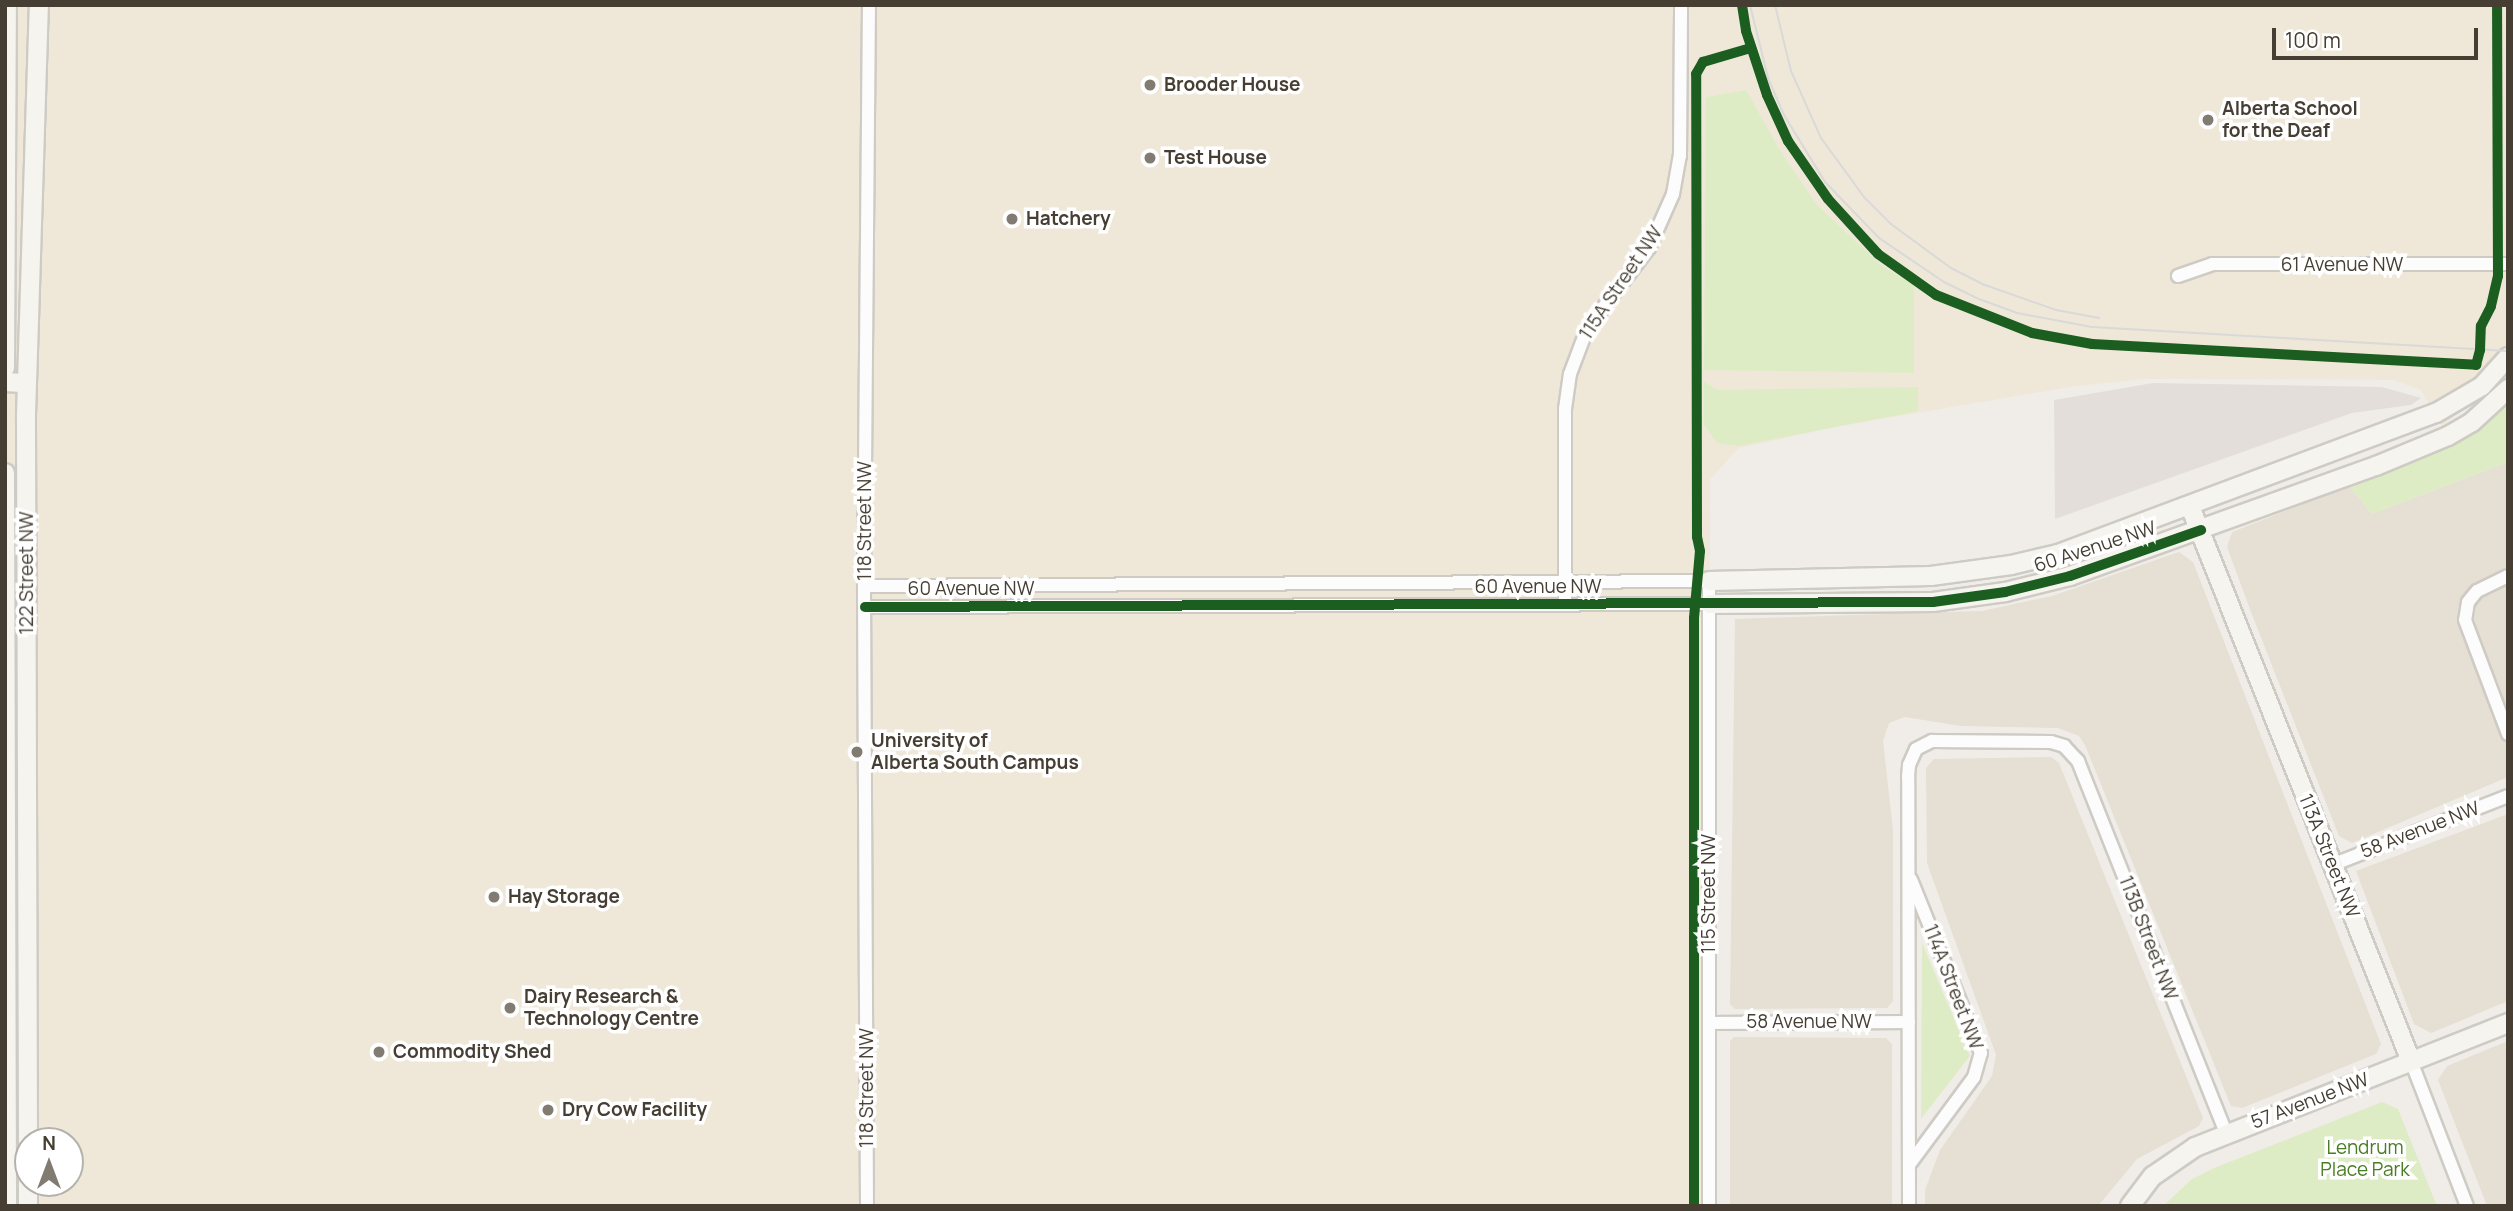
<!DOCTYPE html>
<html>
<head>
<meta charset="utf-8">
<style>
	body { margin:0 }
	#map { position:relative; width:2513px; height:1211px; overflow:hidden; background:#f0ede8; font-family:Manrope,sans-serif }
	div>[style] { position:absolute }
	.residential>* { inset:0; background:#e5dfd4 }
	.industrial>* { inset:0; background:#e3ded9 }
	.education>* { inset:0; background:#efe8d9 }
	.green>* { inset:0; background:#deecc5 }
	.roads { filter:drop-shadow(2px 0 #cecbc5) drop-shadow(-2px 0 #cecbc5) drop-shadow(0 2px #cecbc5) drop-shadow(0 -2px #cecbc5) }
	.street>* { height:12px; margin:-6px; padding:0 6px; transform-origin:6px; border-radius:6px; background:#fdfcfc }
	.secondary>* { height:18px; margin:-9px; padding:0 9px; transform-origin:9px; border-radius:9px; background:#f6f4ee }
	.tram>* { height:2px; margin:-1px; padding:0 1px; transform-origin:1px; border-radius:1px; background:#d9d9d8 }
	.cycleway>* { height:10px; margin:-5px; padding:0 5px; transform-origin:5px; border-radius:5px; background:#1b5e20 }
	.dots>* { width:19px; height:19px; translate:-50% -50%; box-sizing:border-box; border:4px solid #fff; border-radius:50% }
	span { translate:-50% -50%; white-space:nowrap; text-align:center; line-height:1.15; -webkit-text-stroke:7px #fff; paint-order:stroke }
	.poi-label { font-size:19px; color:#463e33; font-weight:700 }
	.left { translate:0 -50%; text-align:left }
	.street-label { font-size:19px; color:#463e33 }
	.park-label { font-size:19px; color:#487d21 }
	.frame { position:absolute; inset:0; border:7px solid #463e33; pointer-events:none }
	.north { position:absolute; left:14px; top:1127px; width:70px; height:70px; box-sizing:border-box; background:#fff; border:2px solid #b5b2ad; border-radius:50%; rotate:0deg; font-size:19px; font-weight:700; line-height:28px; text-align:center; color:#463e33 }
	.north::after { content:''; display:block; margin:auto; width:24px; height:32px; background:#827b72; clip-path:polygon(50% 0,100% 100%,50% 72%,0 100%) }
	.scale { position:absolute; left:2272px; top:28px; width:206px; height:32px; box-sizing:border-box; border:4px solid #463e33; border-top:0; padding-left:9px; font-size:21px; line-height:24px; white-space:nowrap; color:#463e33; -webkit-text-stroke:5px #fff; paint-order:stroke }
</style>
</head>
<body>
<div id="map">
	<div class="residential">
		<div style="clip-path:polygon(2508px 462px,2508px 777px,2352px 843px,2339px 836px,2251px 612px,2227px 547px,2232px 532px,2349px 486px,2372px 514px)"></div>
		<div style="clip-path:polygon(2179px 552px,2193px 562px,2381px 1044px,2376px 1054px,2242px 1108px,2231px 1106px,2085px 745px,2079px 736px,2058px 728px,1961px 726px,1905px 717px,1889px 723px,1883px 741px,1893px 830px,1893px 1001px,1887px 1008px,1735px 1009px,1730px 1004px,1735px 619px,1982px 611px,2052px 596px)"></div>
		<div style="clip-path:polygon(2051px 757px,2059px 763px,2203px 1118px,2199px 1126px,2137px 1159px,2098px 1206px,1925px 1206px,1925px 1190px,1940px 1150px,1992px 1076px,1996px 1055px,1927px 863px,1926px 768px,1934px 759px)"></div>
		<div style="clip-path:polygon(2508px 814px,2508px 1001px,2431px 1033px,2414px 1024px,2356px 871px)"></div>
		<div style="clip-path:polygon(1734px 1037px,1886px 1038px,1892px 1044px,1892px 1206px,1730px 1206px,1730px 1041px)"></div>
		<div style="clip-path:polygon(2508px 1041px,2508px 1206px,2487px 1206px,2438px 1080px,2447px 1066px)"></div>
	</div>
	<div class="industrial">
		<div style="clip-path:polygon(2153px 383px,2382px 387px,2421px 398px,2411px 405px,2352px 413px,2055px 519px,2054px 400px)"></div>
	</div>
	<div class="education">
		<div style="clip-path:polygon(evenodd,18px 5px,2508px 5px,2508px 374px,2442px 426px,2421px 390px,2393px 380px,2147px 379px,2077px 386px,1840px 426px,1739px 448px,1725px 463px,1710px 480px,1709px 1206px,5px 1206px,5px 382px,16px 382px,18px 5px,28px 1141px,70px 1141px,70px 1183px,28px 1183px,28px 1141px)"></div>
	</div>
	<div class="green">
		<div style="clip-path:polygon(1746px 90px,1784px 157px,1818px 206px,1882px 266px,1914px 285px,1914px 373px,1704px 370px,1706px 97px)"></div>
		<div style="clip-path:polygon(1704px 382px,1718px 390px,1918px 387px,1918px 411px,1739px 446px,1717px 443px,1704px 425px)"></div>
		<div style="clip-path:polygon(2508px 402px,2508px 462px,2372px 514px,2349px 486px,2436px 452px,2469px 435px)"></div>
		<div style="clip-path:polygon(1922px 943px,1970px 1056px,1921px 1119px)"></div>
		<div style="clip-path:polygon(2382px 1102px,2398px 1109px,2437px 1206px,2163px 1206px,2192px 1179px,2214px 1168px)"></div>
	</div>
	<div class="roads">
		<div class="street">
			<div style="left:2178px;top:276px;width:36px;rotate:-19deg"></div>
			<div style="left:2212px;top:264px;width:296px"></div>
			<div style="left:2508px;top:576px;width:34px;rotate:154deg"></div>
			<div style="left:2477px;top:591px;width:14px;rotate:129deg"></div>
			<div style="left:2468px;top:602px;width:18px;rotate:99deg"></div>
			<div style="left:2465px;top:620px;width:122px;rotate:69.3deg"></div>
			<div style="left:864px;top:586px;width:845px;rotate:-0.34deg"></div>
			<div style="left:1709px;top:581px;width:625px;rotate:90deg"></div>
			<div style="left:1565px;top:604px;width:195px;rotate:-90deg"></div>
			<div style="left:1565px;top:409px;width:35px;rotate:-82deg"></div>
			<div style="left:1570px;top:374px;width:48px;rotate:-69.3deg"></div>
			<div style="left:1587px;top:329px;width:102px;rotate:-52.6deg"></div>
			<div style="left:1649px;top:248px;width:59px;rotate:-66deg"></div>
			<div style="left:1673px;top:194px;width:39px;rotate:-80deg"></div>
			<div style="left:1680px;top:156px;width:151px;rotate:-89.6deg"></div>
			<div style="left:865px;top:607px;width:845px;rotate:-0.2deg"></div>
			<div style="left:2332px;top:865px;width:189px;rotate:-21.4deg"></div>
			<div style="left:1709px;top:1023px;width:200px;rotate:-0.3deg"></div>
			<div style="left:2411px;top:1061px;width:155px;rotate:68.9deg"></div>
			<div style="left:1909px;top:1165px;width:109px;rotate:-53.5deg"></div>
			<div style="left:1974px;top:1077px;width:25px;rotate:-74deg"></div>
			<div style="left:1981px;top:1053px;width:187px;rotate:-112deg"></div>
			<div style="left:867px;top:1206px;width:620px;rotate:-90.28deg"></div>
			<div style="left:864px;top:586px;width:581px;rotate:-89.51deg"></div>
			<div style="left:1909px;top:1206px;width:429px;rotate:-90.1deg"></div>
			<div style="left:1908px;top:777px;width:12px;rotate:-85deg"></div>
			<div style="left:1909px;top:765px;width:17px;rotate:-66deg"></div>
			<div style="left:1916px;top:749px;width:18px;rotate:-27deg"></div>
			<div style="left:1932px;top:741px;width:119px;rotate:0.5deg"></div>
			<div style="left:2051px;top:742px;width:14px;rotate:17deg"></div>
			<div style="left:2064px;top:746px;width:21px;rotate:47deg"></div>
			<div style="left:2078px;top:761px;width:400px;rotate:68.3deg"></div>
		</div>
		<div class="secondary">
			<div style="left:5px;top:368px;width:363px;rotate:-89.7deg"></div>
			<div style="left:5px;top:382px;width:22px;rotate:3deg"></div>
			<div style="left:5px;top:473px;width:733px;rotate:89.84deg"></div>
			<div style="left:2190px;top:506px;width:597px;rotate:68.29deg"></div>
			<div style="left:1709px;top:581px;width:222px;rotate:-1.3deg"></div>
			<div style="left:1931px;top:576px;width:81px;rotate:-7.8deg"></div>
			<div style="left:2011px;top:565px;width:48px;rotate:-13.2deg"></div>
			<div style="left:2058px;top:554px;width:403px;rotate:-20.5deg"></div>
			<div style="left:2436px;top:413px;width:53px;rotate:-30.4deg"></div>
			<div style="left:2482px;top:386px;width:39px;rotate:-48deg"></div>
			<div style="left:1710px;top:604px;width:223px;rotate:-0.5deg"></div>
			<div style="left:1933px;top:602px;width:73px;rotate:-7.9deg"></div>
			<div style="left:2005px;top:592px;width:67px;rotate:-13.8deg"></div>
			<div style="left:2070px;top:576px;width:325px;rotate:-19.8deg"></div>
			<div style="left:2376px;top:466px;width:78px;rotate:-22.6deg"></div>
			<div style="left:2448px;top:436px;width:28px;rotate:-30deg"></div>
			<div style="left:2472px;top:422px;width:49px;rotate:-42.5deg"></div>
			<div style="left:28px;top:1141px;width:726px;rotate:-90.16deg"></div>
			<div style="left:26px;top:415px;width:410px;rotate:-88.2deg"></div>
			<div style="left:28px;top:1183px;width:23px;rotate:90deg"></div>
			<div style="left:2130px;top:1206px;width:38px;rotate:-53deg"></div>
			<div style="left:2153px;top:1176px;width:51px;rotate:-34.6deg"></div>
			<div style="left:2195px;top:1147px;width:337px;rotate:-21.6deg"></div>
		</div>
	</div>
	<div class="tram">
		<div style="left:1750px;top:5px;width:75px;rotate:76.1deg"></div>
		<div style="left:1768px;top:78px;width:40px;rotate:66.6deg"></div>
		<div style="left:1784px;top:115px;width:79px;rotate:58.5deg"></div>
		<div style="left:1825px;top:182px;width:78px;rotate:46deg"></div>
		<div style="left:1879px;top:238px;width:78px;rotate:34.1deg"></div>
		<div style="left:1944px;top:282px;width:39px;rotate:26deg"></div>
		<div style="left:1979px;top:299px;width:40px;rotate:20.2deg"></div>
		<div style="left:2017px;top:313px;width:76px;rotate:10.6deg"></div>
		<div style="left:2092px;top:327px;width:417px;rotate:3.3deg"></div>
		<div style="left:1775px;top:5px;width:68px;rotate:76.4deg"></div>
		<div style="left:1791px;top:71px;width:73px;rotate:65.9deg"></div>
		<div style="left:1821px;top:138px;width:73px;rotate:53.9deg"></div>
		<div style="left:1864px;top:197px;width:38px;rotate:45deg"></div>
		<div style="left:1891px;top:224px;width:74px;rotate:36.3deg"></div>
		<div style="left:1951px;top:268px;width:38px;rotate:27deg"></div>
		<div style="left:1985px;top:285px;width:75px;rotate:19.4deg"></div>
		<div style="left:2056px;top:310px;width:44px;rotate:10.5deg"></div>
	</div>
	<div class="cycleway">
		<div style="left:1742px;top:5px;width:26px;rotate:81deg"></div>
		<div style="left:1746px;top:31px;width:67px;rotate:71.8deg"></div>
		<div style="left:1767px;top:95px;width:51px;rotate:65.5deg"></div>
		<div style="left:1788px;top:141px;width:70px;rotate:55.4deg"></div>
		<div style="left:1828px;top:199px;width:74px;rotate:47.7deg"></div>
		<div style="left:1878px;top:254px;width:71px;rotate:35.3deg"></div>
		<div style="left:1936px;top:295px;width:103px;rotate:21.6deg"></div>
		<div style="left:2032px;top:333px;width:61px;rotate:10.4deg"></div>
		<div style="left:2092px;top:344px;width:385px;rotate:3.1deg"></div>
		<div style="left:2476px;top:365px;width:16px;rotate:-75deg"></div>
		<div style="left:2480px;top:350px;width:24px;rotate:-88deg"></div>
		<div style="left:2481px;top:326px;width:22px;rotate:-63deg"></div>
		<div style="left:2491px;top:306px;width:31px;rotate:-77deg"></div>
		<div style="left:2498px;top:276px;width:271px;rotate:-90.2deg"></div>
		<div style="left:865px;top:607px;width:1068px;rotate:-0.27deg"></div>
		<div style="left:1933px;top:602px;width:73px;rotate:-7.9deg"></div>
		<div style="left:2005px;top:592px;width:67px;rotate:-13.8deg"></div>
		<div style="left:2070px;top:576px;width:139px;rotate:-19.3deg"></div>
		<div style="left:1694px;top:1206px;width:588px;rotate:-90deg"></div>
		<div style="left:1694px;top:618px;width:67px;rotate:-84.9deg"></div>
		<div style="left:1700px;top:551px;width:14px;rotate:-102deg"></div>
		<div style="left:1697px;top:537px;width:463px;rotate:-90.1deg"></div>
		<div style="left:1696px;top:74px;width:14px;rotate:-60deg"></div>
		<div style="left:1703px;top:62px;width:50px;rotate:-16.3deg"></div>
	</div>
	<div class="dots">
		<div style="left:1150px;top:85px;background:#827b72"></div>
		<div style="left:2208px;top:120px;background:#827b72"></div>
		<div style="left:1150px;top:158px;background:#827b72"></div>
		<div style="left:1012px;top:219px;background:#827b72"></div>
		<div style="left:857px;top:752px;background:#827b72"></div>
		<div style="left:494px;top:897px;background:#827b72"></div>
		<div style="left:510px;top:1008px;background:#827b72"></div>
		<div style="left:379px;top:1052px;background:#827b72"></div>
		<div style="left:548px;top:1110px;background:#827b72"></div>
	</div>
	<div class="poi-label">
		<span class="left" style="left:1164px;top:85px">Brooder House</span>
		<span class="left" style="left:2222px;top:120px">Alberta School<br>for the Deaf</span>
		<span class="left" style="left:1164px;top:158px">Test House</span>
		<span class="left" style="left:1026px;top:219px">Hatchery</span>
		<span class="left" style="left:871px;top:752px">University of<br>Alberta South Campus</span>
		<span class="left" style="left:508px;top:897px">Hay Storage</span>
		<span class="left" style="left:524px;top:1008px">Dairy Research &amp;<br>Technology Centre</span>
		<span class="left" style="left:393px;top:1052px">Commodity Shed</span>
		<span class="left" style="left:562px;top:1110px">Dry Cow Facility</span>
	</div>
	<div class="street-label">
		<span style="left:2342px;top:265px">61 Avenue NW</span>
		<span style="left:1621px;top:283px;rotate:-56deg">115A Street NW</span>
		<span style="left:865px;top:521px;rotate:-90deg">118 Street NW</span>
		<span style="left:2095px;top:547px;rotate:-18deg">60 Avenue NW</span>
		<span style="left:27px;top:573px;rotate:-90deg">122 Street NW</span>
		<span style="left:1538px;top:587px">60 Avenue NW</span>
		<span style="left:971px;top:589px">60 Avenue NW</span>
		<span style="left:2420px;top:830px;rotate:-21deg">58 Avenue NW</span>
		<span style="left:2329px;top:856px;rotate:68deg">113A Street NW</span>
		<span style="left:1709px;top:894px;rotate:-90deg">115 Street NW</span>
		<span style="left:2148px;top:938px;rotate:69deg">113B Street NW</span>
		<span style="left:1953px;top:987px;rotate:69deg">114A Street NW</span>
		<span style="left:1809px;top:1022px">58 Avenue NW</span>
		<span style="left:867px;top:1088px;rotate:-90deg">118 Street NW</span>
		<span style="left:2310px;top:1101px;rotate:-21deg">57 Avenue NW</span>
	</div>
	<div class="park-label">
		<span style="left:2365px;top:1159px">Lendrum<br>Place Park</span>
	</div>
	<div class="frame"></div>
	<div class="north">N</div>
	<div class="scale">100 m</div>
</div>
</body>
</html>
